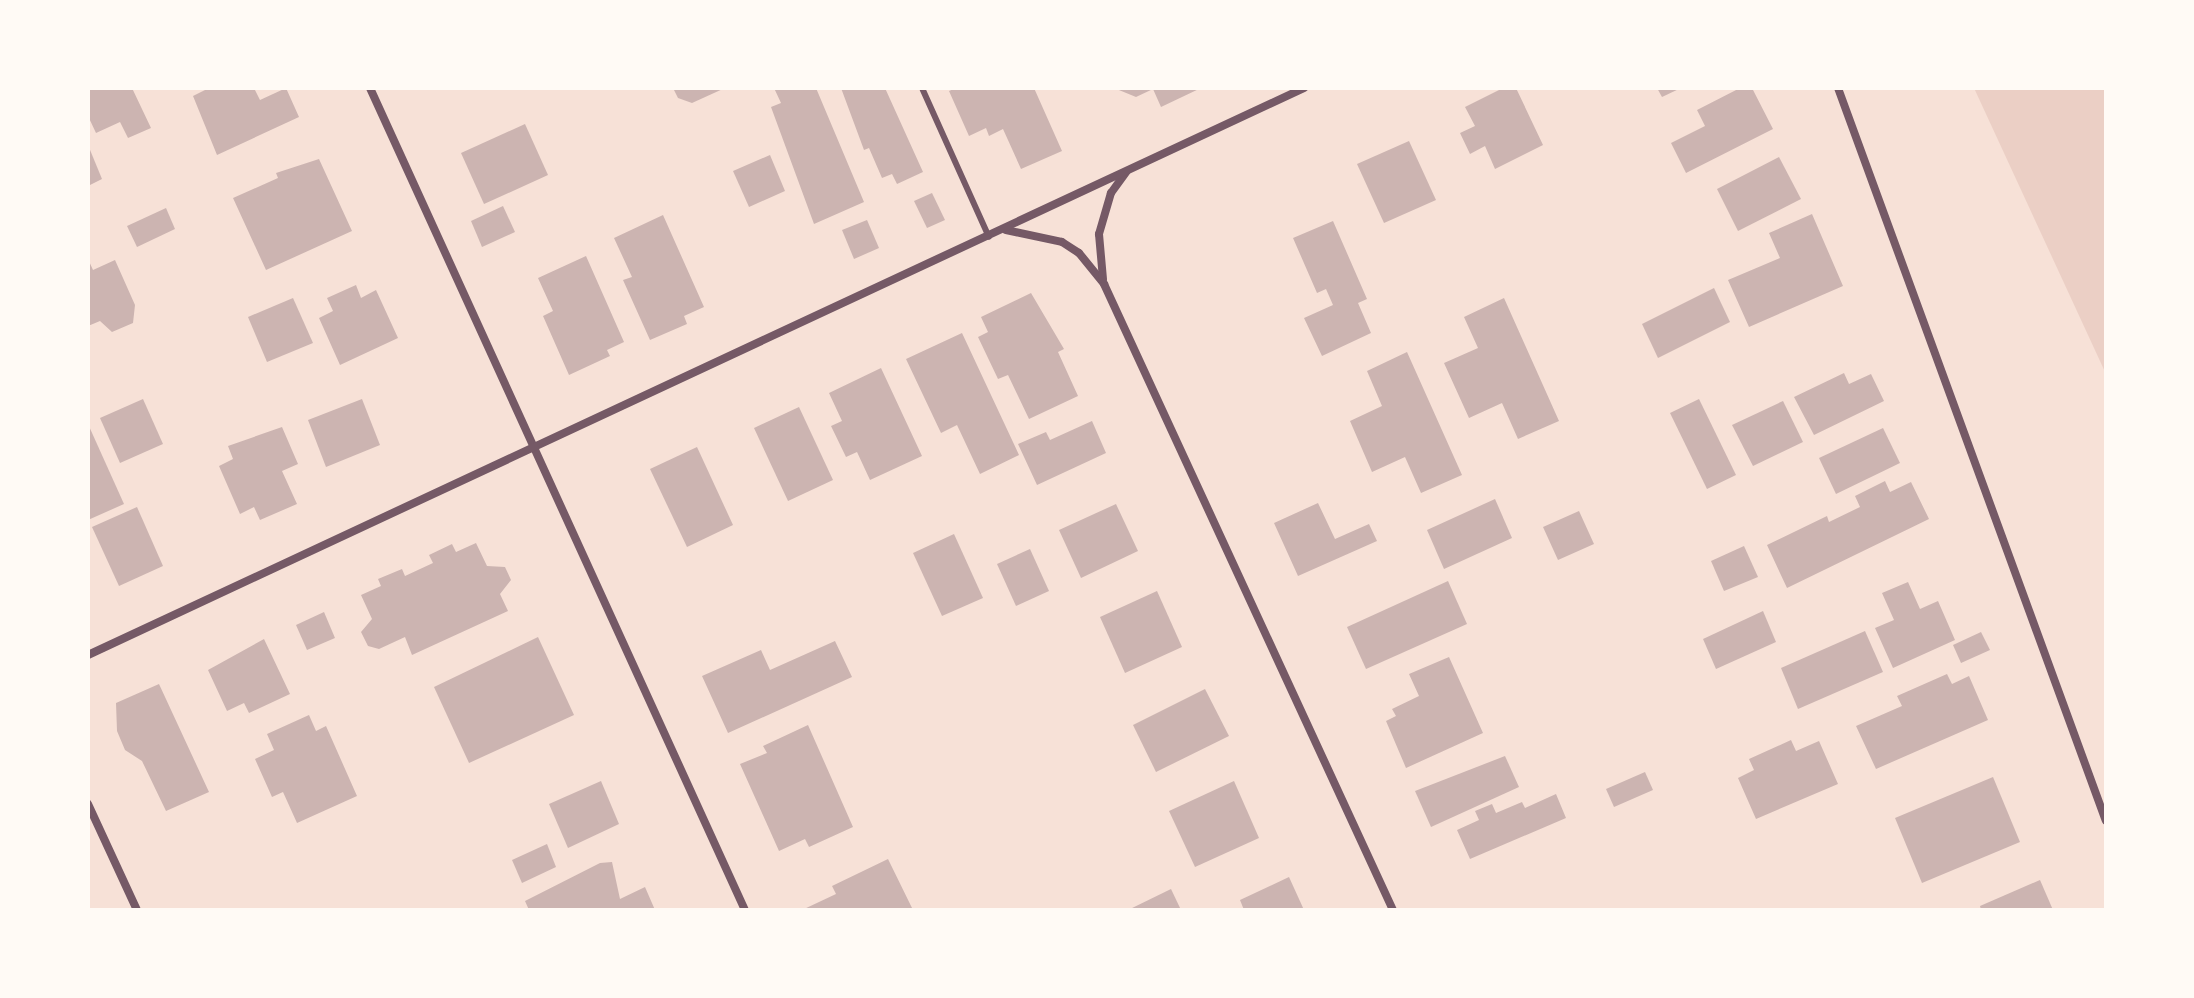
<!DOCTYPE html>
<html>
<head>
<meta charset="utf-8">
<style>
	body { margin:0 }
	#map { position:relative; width:2194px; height:998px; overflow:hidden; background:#f7e1d7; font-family:"Open Sans",sans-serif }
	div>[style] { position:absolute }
	.green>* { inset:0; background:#ebcfc5 }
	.building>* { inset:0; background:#ccb4b1 }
	.service>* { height:6px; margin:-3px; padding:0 3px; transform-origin:3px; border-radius:3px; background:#755966 }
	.minor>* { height:8px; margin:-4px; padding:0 4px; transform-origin:4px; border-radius:4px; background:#755966 }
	span { translate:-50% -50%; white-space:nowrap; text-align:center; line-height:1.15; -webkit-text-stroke:7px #fffaf5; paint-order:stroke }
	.frame { position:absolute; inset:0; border:90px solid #fffaf5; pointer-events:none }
</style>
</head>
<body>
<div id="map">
	<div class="green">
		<div style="clip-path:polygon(1974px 88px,2106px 88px,2106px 374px)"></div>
	</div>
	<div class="building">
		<div style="clip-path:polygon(88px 88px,132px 88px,151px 128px,128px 138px,120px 122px,96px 133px,88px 116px)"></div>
		<div style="clip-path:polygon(209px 88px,254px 88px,260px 100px,286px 88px,299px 117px,217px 155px,193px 96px)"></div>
		<div style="clip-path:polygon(673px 88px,725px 88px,692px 103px,678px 98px)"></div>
		<div style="clip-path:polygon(774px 88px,816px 88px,864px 202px,814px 224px,771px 107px,781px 103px)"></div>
		<div style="clip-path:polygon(841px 88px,885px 88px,923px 172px,897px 184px,892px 174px,882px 178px,869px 148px,864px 150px)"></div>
		<div style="clip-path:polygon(956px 88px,1034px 88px,1062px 151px,1021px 169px,1003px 129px,989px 136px,986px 128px,969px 136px,949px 91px)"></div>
		<div style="clip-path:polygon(1114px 88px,1201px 88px,1161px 107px,1153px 89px,1136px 97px)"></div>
		<div style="clip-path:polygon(1503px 88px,1516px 88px,1543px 145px,1495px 169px,1485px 146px,1470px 154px,1460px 133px,1475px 126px,1465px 107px)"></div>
		<div style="clip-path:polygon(1657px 88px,1681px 88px,1662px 97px)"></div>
		<div style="clip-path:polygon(1740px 88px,1752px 88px,1773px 129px,1686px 173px,1671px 143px,1705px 126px,1697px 110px)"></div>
		<div style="clip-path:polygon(525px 124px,548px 175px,484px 204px,461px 153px)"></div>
		<div style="clip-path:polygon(1409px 141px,1436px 200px,1384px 223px,1357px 164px)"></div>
		<div style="clip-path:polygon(88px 145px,102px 179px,88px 186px)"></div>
		<div style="clip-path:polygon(770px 155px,785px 191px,749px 207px,733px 171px)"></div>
		<div style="clip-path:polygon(1779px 157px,1801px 199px,1738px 231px,1717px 189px)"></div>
		<div style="clip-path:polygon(319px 159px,352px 231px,266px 270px,233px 198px,278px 178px,276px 173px)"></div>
		<div style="clip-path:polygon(932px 193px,945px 220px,927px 228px,914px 201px)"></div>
		<div style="clip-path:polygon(503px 206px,515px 232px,482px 247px,471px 221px)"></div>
		<div style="clip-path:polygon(166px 208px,175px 229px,137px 247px,127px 226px)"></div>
		<div style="clip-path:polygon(1812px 214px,1843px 286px,1749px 327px,1728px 280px,1780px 258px,1769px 233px)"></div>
		<div style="clip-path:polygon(663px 215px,704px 307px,684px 316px,687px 324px,650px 340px,623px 280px,632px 277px,614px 238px)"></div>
		<div style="clip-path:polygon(867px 220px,879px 248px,854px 259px,842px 230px)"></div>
		<div style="clip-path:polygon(1333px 221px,1367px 299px,1358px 303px,1371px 333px,1322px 356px,1304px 318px,1333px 305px,1326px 289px,1317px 293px,1293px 238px)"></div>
		<div style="clip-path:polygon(586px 256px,624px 342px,607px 350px,610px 356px,569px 375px,543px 316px,553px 311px,538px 278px)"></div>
		<div style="clip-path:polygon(88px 259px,93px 270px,115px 260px,135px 305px,133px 323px,112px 332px,100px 321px,88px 326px)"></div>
		<div style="clip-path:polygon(356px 285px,361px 298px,376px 290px,398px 338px,340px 365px,319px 318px,333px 311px,327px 298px)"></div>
		<div style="clip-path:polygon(1714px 288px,1730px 322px,1658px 358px,1642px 324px)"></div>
		<div style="clip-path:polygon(1031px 293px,1064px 349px,1058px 352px,1078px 396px,1029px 419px,1008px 375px,998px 379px,978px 337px,988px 332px,981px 317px)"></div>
		<div style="clip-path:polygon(293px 298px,313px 343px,267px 362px,248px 317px)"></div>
		<div style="clip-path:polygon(1504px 298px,1559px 421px,1518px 439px,1502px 403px,1469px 418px,1444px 363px,1478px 348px,1464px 317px)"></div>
		<div style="clip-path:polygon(962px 333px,1019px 455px,980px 474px,957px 425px,941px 433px,906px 359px)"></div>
		<div style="clip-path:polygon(1407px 352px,1462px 475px,1421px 493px,1405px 457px,1372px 472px,1350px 421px,1382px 406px,1367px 371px)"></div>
		<div style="clip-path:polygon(881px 368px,922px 456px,870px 480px,857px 452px,846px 457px,831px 426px,842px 421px,829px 393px)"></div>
		<div style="clip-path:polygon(1844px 373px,1849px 384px,1871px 374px,1884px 401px,1814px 435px,1794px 397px)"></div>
		<div style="clip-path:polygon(143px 399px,163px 444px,120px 463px,100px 418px)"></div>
		<div style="clip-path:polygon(362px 399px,380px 445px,326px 467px,308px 420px)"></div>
		<div style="clip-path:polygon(1699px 399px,1736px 475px,1707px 489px,1670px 413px)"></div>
		<div style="clip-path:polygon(1783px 401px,1803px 442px,1753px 466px,1732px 425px)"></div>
		<div style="clip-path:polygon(799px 407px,833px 480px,788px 501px,754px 428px)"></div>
		<div style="clip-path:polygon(1092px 421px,1106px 453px,1037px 485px,1018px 444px,1046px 432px,1050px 440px)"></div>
		<div style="clip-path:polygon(88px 424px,124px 504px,88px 520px)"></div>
		<div style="clip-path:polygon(282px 427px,298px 464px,282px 471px,297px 504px,260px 520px,254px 507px,240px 514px,219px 466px,233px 459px,228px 446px)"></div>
		<div style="clip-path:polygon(1883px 428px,1900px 463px,1836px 494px,1819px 458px)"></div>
		<div style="clip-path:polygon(697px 447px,733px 525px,687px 547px,650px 469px)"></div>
		<div style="clip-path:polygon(1885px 481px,1890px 492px,1911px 482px,1929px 519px,1787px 588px,1767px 545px,1827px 516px,1829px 522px,1860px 507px,1855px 496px)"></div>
		<div style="clip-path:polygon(1495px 499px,1512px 538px,1444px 569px,1427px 530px)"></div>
		<div style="clip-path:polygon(1318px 503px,1335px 539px,1369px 524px,1377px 541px,1298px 576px,1274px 523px)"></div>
		<div style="clip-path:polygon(1116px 504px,1138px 551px,1081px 578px,1059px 530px)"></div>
		<div style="clip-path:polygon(137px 507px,163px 566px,119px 586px,92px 527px)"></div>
		<div style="clip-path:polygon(1579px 511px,1594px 544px,1558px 560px,1543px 527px)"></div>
		<div style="clip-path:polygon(954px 534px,983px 598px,942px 616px,913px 553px)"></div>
		<div style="clip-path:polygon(476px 543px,487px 566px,505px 567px,511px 580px,500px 594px,508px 611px,412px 655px,405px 637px,379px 649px,368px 646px,361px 632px,372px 619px,361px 595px,381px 586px,378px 579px,402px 569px,405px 576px,433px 563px,429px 555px,452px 544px,456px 552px)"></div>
		<div style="clip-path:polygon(1744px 546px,1758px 577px,1724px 591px,1711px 561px)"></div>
		<div style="clip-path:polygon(1030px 549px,1049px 591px,1016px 606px,997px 564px)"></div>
		<div style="clip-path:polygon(1448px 581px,1467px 624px,1366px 669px,1347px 627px)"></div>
		<div style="clip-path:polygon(1908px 582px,1920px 609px,1938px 601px,1955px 640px,1893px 668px,1875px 628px,1894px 620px,1882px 593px)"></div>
		<div style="clip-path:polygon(1157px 591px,1182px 647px,1125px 673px,1100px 617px)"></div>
		<div style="clip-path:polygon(1763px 611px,1776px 642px,1716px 669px,1703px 639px)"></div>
		<div style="clip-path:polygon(324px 612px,335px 638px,307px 650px,296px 625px)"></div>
		<div style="clip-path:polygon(1865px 631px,1883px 672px,1798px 709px,1781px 668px)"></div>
		<div style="clip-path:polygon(1981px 632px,1990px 650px,1961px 663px,1953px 645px)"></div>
		<div style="clip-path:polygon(538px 637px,574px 715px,469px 763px,434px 687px)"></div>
		<div style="clip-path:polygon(264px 639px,290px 694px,249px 713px,244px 703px,227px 711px,208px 670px)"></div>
		<div style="clip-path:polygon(835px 641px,852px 677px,728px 733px,702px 676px,761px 650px,770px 670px)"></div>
		<div style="clip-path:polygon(1449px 657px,1483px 733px,1406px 768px,1386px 721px,1396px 716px,1392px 709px,1419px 696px,1409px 674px)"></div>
		<div style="clip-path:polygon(1947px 674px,1952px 684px,1969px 676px,1988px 720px,1876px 769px,1856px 726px,1902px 706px,1897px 696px)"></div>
		<div style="clip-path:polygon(159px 684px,209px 792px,166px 811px,142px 761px,125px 750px,117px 731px,116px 703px)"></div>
		<div style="clip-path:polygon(1205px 689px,1229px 736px,1156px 772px,1133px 725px)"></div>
		<div style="clip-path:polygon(309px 715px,316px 731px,326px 726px,357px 796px,297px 823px,283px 792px,272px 797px,255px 759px,274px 750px,267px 734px)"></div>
		<div style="clip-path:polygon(808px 725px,853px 827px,809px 847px,805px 839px,779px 851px,740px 764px,767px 753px,763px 746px)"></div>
		<div style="clip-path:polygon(1791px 740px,1796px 751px,1819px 741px,1838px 784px,1756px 819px,1738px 778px,1754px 770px,1749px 759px)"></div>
		<div style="clip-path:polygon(1505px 756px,1519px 787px,1431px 827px,1415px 791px)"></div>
		<div style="clip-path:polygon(1645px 772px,1653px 790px,1614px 807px,1606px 789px)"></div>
		<div style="clip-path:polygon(1993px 777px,2020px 842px,1922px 883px,1895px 818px)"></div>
		<div style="clip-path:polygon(601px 781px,619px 824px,568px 848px,549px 804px)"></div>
		<div style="clip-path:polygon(1234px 781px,1259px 838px,1195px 867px,1169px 811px)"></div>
		<div style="clip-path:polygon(1556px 794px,1566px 818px,1470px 859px,1457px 830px,1479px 820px,1475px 811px,1492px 804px,1496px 813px,1522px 802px,1525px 808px)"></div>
		<div style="clip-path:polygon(547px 844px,556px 867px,522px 883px,512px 860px)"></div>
		<div style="clip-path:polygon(888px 859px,913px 910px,802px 910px,836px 894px,832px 886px)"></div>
		<div style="clip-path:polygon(612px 862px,620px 899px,645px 887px,655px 910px,529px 910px,525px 901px,600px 863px)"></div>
		<div style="clip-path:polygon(1289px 877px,1304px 910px,1244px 910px,1240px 900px)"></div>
		<div style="clip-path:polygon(2040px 880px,2053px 910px,1981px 910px,1980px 906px)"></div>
		<div style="clip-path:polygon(1171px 889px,1181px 910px,1128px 910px)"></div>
	</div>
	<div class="service">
		<div style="left:922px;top:88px;width:163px;rotate:65.8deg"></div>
	</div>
	<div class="minor">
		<div style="left:370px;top:88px;width:903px;rotate:65.48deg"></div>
		<div style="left:1838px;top:88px;width:780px;rotate:69.92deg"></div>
		<div style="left:1006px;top:230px;width:57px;rotate:12.1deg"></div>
		<div style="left:1062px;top:242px;width:20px;rotate:33deg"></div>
		<div style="left:1079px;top:253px;width:40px;rotate:51deg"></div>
		<div style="left:1104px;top:284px;width:689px;rotate:65.22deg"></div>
		<div style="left:1103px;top:279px;width:45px;rotate:-95.1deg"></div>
		<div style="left:1099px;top:234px;width:43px;rotate:-73.7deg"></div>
		<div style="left:1111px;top:193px;width:26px;rotate:-54deg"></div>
		<div style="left:88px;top:655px;width:1342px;rotate:-25deg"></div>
		<div style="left:88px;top:804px;width:117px;rotate:65.2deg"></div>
	</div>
	<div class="frame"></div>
</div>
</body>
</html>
